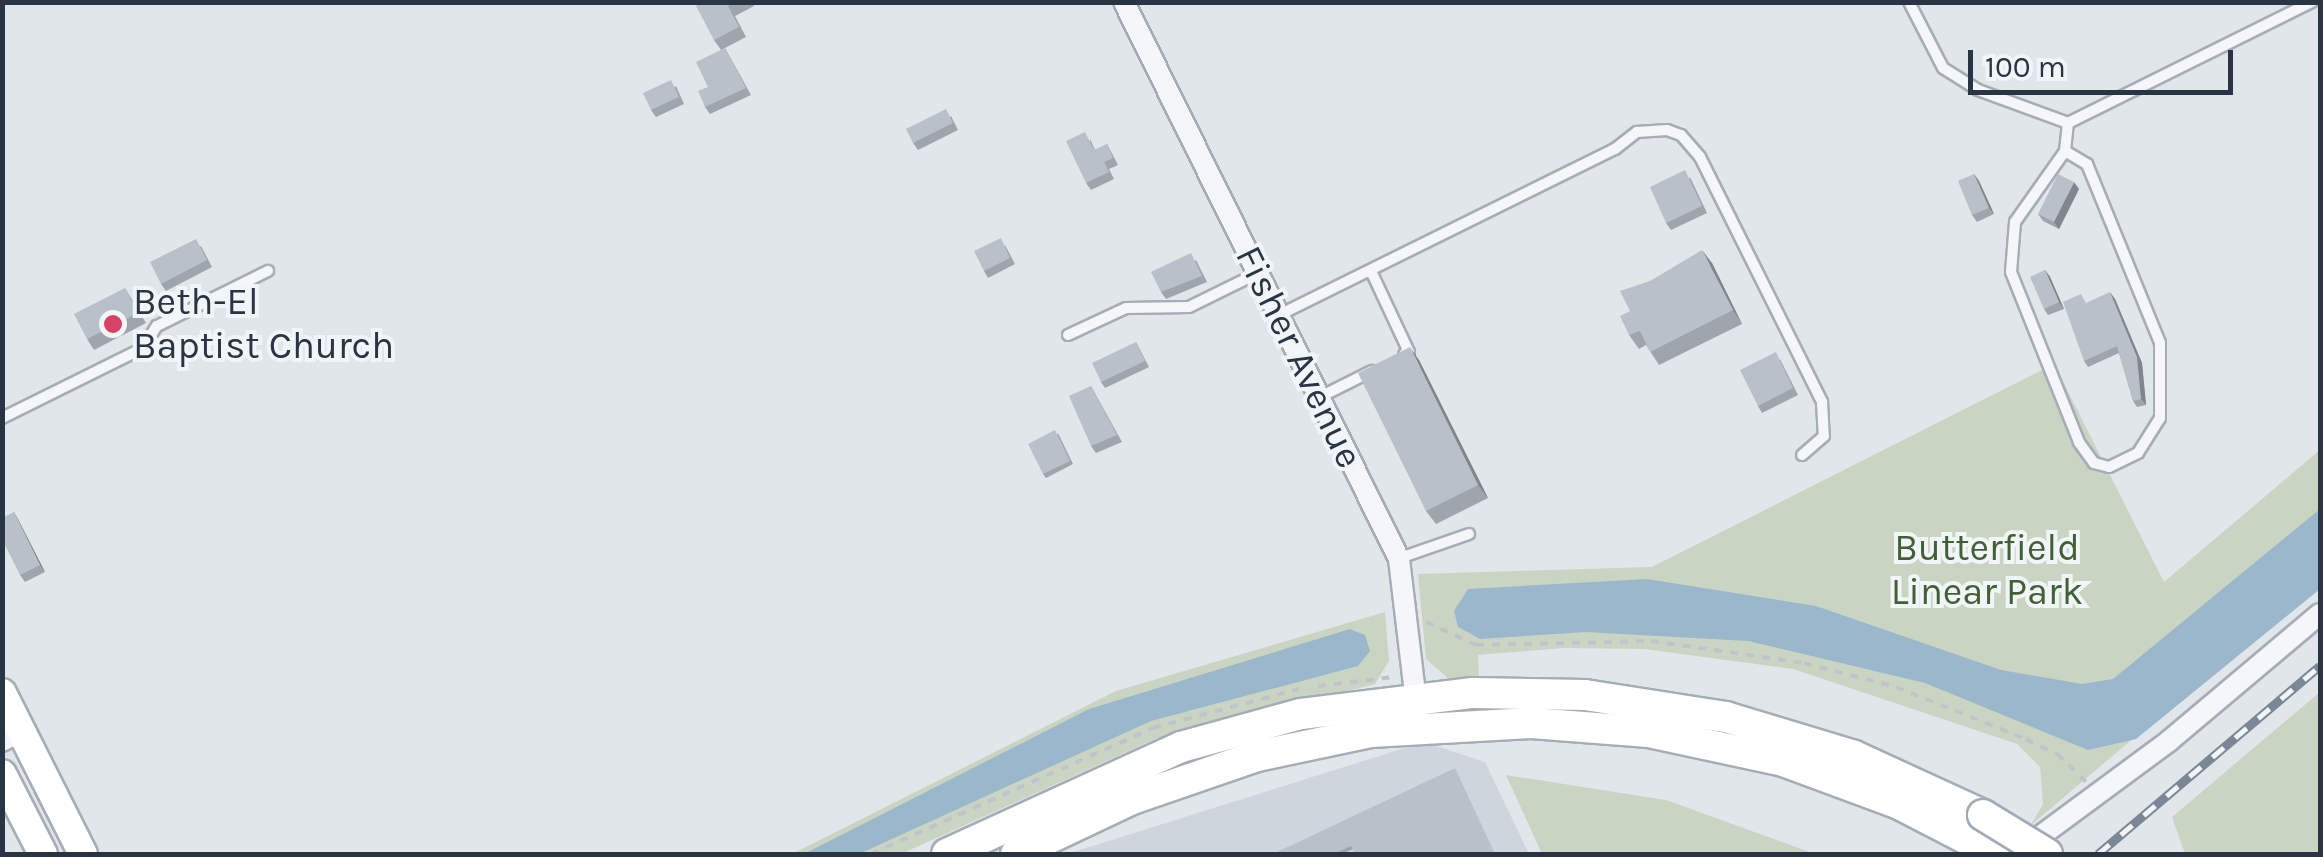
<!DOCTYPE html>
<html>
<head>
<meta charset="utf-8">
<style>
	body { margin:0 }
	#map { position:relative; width:2323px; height:857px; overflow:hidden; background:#e1e6eb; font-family:Karla,sans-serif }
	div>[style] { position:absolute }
	.built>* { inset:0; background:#cfd5dd }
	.green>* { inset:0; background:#c9d5c2 }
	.water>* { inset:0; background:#9bb7cc }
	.path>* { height:4px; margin-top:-2px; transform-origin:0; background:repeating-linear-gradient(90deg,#c0c4ca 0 8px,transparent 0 16px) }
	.roads { filter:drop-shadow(2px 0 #a6adb6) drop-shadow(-2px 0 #a6adb6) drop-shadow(0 2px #a6adb6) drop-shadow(0 -2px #a6adb6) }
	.service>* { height:10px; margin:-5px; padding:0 5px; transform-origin:5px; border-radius:5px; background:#f5f6f9 }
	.minor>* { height:20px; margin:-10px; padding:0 10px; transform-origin:10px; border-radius:10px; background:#f5f6f9 }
	.secondary>* { height:28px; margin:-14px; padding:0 14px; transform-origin:14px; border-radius:14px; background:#fff }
	.primary>* { height:30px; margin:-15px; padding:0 15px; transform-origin:15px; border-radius:15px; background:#fff }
	.rail>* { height:9px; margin-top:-4.5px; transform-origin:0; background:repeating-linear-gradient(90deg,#f1f5f8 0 15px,#7a8795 0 30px); box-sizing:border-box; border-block:2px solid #7a8795 }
	.bridges { filter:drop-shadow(2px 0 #a0abb7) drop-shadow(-2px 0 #a0abb7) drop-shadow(0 2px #a0abb7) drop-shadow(0 -2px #a0abb7) }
	.primary-bridge>* { height:30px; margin:-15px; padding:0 15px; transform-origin:15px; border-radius:15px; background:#fff }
	.wall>* { inset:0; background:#9ea5ad }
	.shaded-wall>* { inset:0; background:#81868d }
	.building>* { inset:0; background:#b8c0c9 }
	.dots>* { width:28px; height:28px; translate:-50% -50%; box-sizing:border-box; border:5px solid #f1f5f8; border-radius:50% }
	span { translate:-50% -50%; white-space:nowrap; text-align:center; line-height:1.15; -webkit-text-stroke:8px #f1f5f8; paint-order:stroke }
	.poi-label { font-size:38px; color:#293544 }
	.left { translate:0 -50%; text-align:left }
	.street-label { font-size:38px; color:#293544 }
	.park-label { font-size:38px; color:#416035 }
	.frame { position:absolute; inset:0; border:5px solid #293544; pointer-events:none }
	.scale { position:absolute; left:1968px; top:50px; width:265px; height:45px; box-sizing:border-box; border:5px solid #293544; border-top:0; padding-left:12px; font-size:30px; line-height:35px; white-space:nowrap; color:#293544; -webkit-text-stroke:8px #f1f5f8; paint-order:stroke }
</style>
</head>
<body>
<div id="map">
	<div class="built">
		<div style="clip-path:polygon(1424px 742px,1485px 762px,1529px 854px,1067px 854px)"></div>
	</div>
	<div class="green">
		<div style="clip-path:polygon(2054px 364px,2164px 582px,2320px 450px,2320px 580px,2031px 825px,2043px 804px,2040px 767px,2017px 744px,1793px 669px,1644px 649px,1563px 648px,1478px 655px,1479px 677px,1449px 679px,1426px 659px,1418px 574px,1652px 567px)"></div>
		<div style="clip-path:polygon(1385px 612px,1389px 661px,1375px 684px,1157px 738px,901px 854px,792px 854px,1116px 691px)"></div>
		<div style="clip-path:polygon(2320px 692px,2320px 854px,2185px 854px,2172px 817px)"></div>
		<div style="clip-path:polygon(1506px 775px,1666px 800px,1815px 854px,1542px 854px)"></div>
	</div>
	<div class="water">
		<div style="clip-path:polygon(2320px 509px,2320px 589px,2136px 739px,2088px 750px,1925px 683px,1748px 641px,1586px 632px,1480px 639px,1458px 627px,1454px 611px,1468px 589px,1647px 579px,1816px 606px,2001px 670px,2082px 684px,2113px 679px)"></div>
		<div style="clip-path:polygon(1350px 629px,1365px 635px,1370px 651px,1358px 666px,1151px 721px,859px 854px,804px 854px,1089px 709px)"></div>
	</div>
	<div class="path">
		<div style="left:1426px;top:622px;width:55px;rotate:24.7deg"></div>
		<div style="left:1476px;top:645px;width:175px;rotate:-1.3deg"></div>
		<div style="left:1651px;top:641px;width:155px;rotate:8.2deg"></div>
		<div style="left:1804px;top:663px;width:95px;rotate:14.6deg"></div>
		<div style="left:1896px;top:687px;width:140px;rotate:21.8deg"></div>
		<div style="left:2026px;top:739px;width:34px;rotate:26deg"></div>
		<div style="left:2057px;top:754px;width:40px;rotate:44deg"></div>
		<div style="left:1318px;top:686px;width:76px;rotate:-6.8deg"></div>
		<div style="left:871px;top:854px;width:309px;rotate:-24.1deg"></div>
		<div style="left:1153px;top:728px;width:151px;rotate:-15deg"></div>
	</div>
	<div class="roads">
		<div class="service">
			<div style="left:1909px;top:2px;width:74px;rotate:62.7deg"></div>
			<div style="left:1943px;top:68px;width:41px;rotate:32.2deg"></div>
			<div style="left:1978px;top:90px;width:96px;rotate:20.1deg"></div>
			<div style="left:2068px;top:123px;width:272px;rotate:-26.4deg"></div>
			<div style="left:2065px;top:151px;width:26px;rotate:31deg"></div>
			<div style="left:2087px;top:164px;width:193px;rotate:67.8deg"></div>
			<div style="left:2160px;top:343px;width:75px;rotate:90deg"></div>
			<div style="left:2160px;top:418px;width:41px;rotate:122.2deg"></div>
			<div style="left:2138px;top:453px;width:32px;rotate:154deg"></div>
			<div style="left:2109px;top:467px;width:16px;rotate:-165deg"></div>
			<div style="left:2094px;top:463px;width:26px;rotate:-126deg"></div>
			<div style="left:2079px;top:442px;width:183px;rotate:-111.8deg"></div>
			<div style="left:2011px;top:272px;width:50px;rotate:-85.4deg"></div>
			<div style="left:2015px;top:222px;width:87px;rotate:-54.8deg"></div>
			<div style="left:2065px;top:151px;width:28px;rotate:-84deg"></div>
			<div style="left:1371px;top:271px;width:89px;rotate:64.9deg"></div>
			<div style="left:1409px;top:352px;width:5px;rotate:158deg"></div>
			<div style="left:1279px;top:315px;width:375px;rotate:-26.3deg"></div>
			<div style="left:1615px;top:149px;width:28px;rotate:-38deg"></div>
			<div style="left:1637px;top:132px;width:30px;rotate:-4deg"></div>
			<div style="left:1667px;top:130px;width:15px;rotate:20deg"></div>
			<div style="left:1681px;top:135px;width:29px;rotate:49deg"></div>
			<div style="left:1700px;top:157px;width:274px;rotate:63.5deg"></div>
			<div style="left:1822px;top:402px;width:34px;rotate:87deg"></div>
			<div style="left:1824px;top:436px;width:29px;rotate:139deg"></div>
			<div style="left:1068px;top:335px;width:64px;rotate:-25deg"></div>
			<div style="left:1126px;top:308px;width:63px;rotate:-0.9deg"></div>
			<div style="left:1189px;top:307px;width:77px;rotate:-26.2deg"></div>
			<div style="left:1320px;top:397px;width:58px;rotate:-26.6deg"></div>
			<div style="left:2px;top:418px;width:157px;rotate:-26.4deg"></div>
			<div style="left:143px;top:348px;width:26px;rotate:-58deg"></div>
			<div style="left:157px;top:326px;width:124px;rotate:-26.4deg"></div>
			<div style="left:1400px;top:558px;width:73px;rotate:-19.2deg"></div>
		</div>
		<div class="minor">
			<div style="left:1124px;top:2px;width:621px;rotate:63.72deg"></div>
			<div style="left:1399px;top:559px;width:152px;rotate:83.2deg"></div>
			<div style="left:2px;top:741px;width:21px;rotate:-28deg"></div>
			<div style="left:2016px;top:854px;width:190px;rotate:-36.4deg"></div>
			<div style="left:2169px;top:741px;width:197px;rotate:-40.1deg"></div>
		</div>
		<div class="secondary">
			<div style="left:2px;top:693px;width:180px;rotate:63.3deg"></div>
			<div style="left:2px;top:774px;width:90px;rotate:62.9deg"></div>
		</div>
		<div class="primary">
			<div style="left:947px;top:854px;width:257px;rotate:-24.6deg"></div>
			<div style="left:1181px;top:747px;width:124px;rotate:-15.4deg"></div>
			<div style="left:1301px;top:714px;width:173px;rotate:-7deg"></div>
			<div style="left:1473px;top:693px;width:112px;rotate:1deg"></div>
			<div style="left:1585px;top:695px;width:143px;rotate:8.9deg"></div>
			<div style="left:1726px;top:717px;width:134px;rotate:16.9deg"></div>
			<div style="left:1854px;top:756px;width:142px;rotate:24.6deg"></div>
			<div style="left:1016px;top:854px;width:128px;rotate:-25.4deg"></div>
			<div style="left:1132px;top:799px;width:132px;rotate:-19deg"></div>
			<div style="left:1257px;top:756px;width:116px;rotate:-11.9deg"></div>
			<div style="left:1371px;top:732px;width:160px;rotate:-3.2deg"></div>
			<div style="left:1531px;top:723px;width:118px;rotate:4.4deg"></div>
			<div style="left:1649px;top:732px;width:137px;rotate:12.2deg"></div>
			<div style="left:1783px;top:761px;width:124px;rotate:20.3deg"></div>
			<div style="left:1899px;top:804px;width:109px;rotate:27.3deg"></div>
		</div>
	</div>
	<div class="rail">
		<div style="left:2098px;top:854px;width:291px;rotate:-40.3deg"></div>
	</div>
	<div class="bridges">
		<div class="primary-bridge">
			<div style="left:1983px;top:815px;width:75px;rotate:31.4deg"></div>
		</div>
	</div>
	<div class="wall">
		<div style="clip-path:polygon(702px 2px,752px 2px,754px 6px,735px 16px,746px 37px,721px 50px,714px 40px)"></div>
		<div style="clip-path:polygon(725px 48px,751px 95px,710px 114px,705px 107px)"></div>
		<div style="clip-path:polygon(676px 86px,684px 104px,656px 117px,651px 110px)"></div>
		<div style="clip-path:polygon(951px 116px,958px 130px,918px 150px,913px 143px)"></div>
		<div style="clip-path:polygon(1090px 139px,1095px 150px,1107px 144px,1118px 165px,1109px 169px,1114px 179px,1091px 190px,1086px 183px)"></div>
		<div style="clip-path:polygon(1974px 174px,1979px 181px,1994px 214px,1977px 222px,1972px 215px)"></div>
		<div style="clip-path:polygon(1690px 177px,1707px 213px,1671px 230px,1666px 223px)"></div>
		<div style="clip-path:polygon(2079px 189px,2059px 229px,2043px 221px,2038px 214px)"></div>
		<div style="clip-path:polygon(1005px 245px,1015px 264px,988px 278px,984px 271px)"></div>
		<div style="clip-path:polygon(201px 246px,212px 267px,166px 291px,161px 284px)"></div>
		<div style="clip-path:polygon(1196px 260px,1207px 282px,1166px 299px,1161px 292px)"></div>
		<div style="clip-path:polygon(1712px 263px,1742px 324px,1659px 365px,1646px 345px,1639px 349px,1629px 335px)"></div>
		<div style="clip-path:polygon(2045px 270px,2050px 277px,2064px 309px,2048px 315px,2044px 309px)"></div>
		<div style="clip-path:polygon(125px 288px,146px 323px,94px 350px,87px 339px)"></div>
		<div style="clip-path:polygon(2115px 299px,2142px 363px,2146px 405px,2137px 407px,2133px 401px,2119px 353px,2088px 367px,2084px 361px,2087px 303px)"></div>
		<div style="clip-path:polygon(1136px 342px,1149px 367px,1105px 388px,1101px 382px)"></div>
		<div style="clip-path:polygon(1780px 359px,1798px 395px,1762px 413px,1758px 406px)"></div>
		<div style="clip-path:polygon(1419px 360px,1488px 498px,1436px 524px,1426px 511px)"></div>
		<div style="clip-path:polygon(1091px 386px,1122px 442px,1096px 453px,1091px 446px)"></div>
		<div style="clip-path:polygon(1058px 433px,1073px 464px,1046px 478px,1043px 474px)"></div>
		<div style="clip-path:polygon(14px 512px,45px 572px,25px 582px,20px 575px)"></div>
		<div style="clip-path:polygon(1457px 772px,1353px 849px,1342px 854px,1273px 854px)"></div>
	</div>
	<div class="shaded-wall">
		<div style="clip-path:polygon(1974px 174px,1979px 181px,1994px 214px,1989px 208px)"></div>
		<div style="clip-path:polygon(2074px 182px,2079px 189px,2059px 229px,2054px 222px)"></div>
		<div style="clip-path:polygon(1702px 250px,1712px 263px,1742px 324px,1733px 310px)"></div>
		<div style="clip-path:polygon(2045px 270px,2050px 277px,2064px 309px,2059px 302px)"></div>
		<div style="clip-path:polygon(2110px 292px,2115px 299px,2142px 363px,2146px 405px,2141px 399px)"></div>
		<div style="clip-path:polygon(1410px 347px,1419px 360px,1488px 498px,1478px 485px)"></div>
		<div style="clip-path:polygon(14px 512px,18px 519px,45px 572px,40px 565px)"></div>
	</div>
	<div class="building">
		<div style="clip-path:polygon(702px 2px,735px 2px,728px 6px,739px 27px,714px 40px,696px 6px)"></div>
		<div style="clip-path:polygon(725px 48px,746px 88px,705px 107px,698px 91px,708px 87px,696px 62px)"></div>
		<div style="clip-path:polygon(671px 80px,679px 97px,651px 110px,643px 93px)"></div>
		<div style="clip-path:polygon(946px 109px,953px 123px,913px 143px,906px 129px)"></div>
		<div style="clip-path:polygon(1085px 132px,1094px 150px,1107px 144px,1113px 158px,1104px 162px,1109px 172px,1086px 183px,1066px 141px)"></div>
		<div style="clip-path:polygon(1685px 170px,1702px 206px,1666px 223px,1650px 187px)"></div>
		<div style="clip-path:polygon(1974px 174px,1989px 208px,1972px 215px,1958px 181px)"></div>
		<div style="clip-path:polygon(2058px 174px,2074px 182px,2054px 222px,2038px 214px)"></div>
		<div style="clip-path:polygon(1001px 238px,1010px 258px,984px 271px,974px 251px)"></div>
		<div style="clip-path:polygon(196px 239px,207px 260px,161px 284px,150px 262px)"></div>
		<div style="clip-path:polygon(1702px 250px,1733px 310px,1650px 352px,1640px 331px,1629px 335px,1620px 316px,1630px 311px,1620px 291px,1650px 281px)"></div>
		<div style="clip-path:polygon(1191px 253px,1202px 276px,1161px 292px,1151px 272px)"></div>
		<div style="clip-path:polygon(2045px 270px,2059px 302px,2044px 309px,2030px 277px)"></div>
		<div style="clip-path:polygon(125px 288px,138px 313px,87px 339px,74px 314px)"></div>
		<div style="clip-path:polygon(2110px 292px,2137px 357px,2141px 399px,2133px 401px,2117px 346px,2084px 361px,2063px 302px,2081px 294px,2086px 303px)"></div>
		<div style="clip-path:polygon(1136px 342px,1145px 361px,1101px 382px,1092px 363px)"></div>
		<div style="clip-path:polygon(1410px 347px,1478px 485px,1426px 511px,1358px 373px)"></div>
		<div style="clip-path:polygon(1776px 352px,1793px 388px,1758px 406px,1740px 370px)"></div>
		<div style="clip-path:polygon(1091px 386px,1117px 435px,1091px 446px,1069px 396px)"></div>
		<div style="clip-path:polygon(1055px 430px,1070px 461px,1043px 474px,1028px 444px)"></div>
		<div style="clip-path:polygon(14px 512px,40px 565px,20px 575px,2px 539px,2px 518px)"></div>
		<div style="clip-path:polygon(1455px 768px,1495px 854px,1355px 854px,1351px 846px,1333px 854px,1273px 854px)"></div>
	</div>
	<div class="dots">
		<div style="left:113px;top:324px;background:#d64165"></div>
	</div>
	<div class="poi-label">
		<span class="left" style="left:133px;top:324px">Beth-El<br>Baptist Church</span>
	</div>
	<div class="street-label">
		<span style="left:1299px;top:357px;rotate:64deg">Fisher Avenue</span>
	</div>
	<div class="park-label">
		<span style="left:1987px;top:570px">Butterfield<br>Linear Park</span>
	</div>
	<div class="frame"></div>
	<div class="scale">100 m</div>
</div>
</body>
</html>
